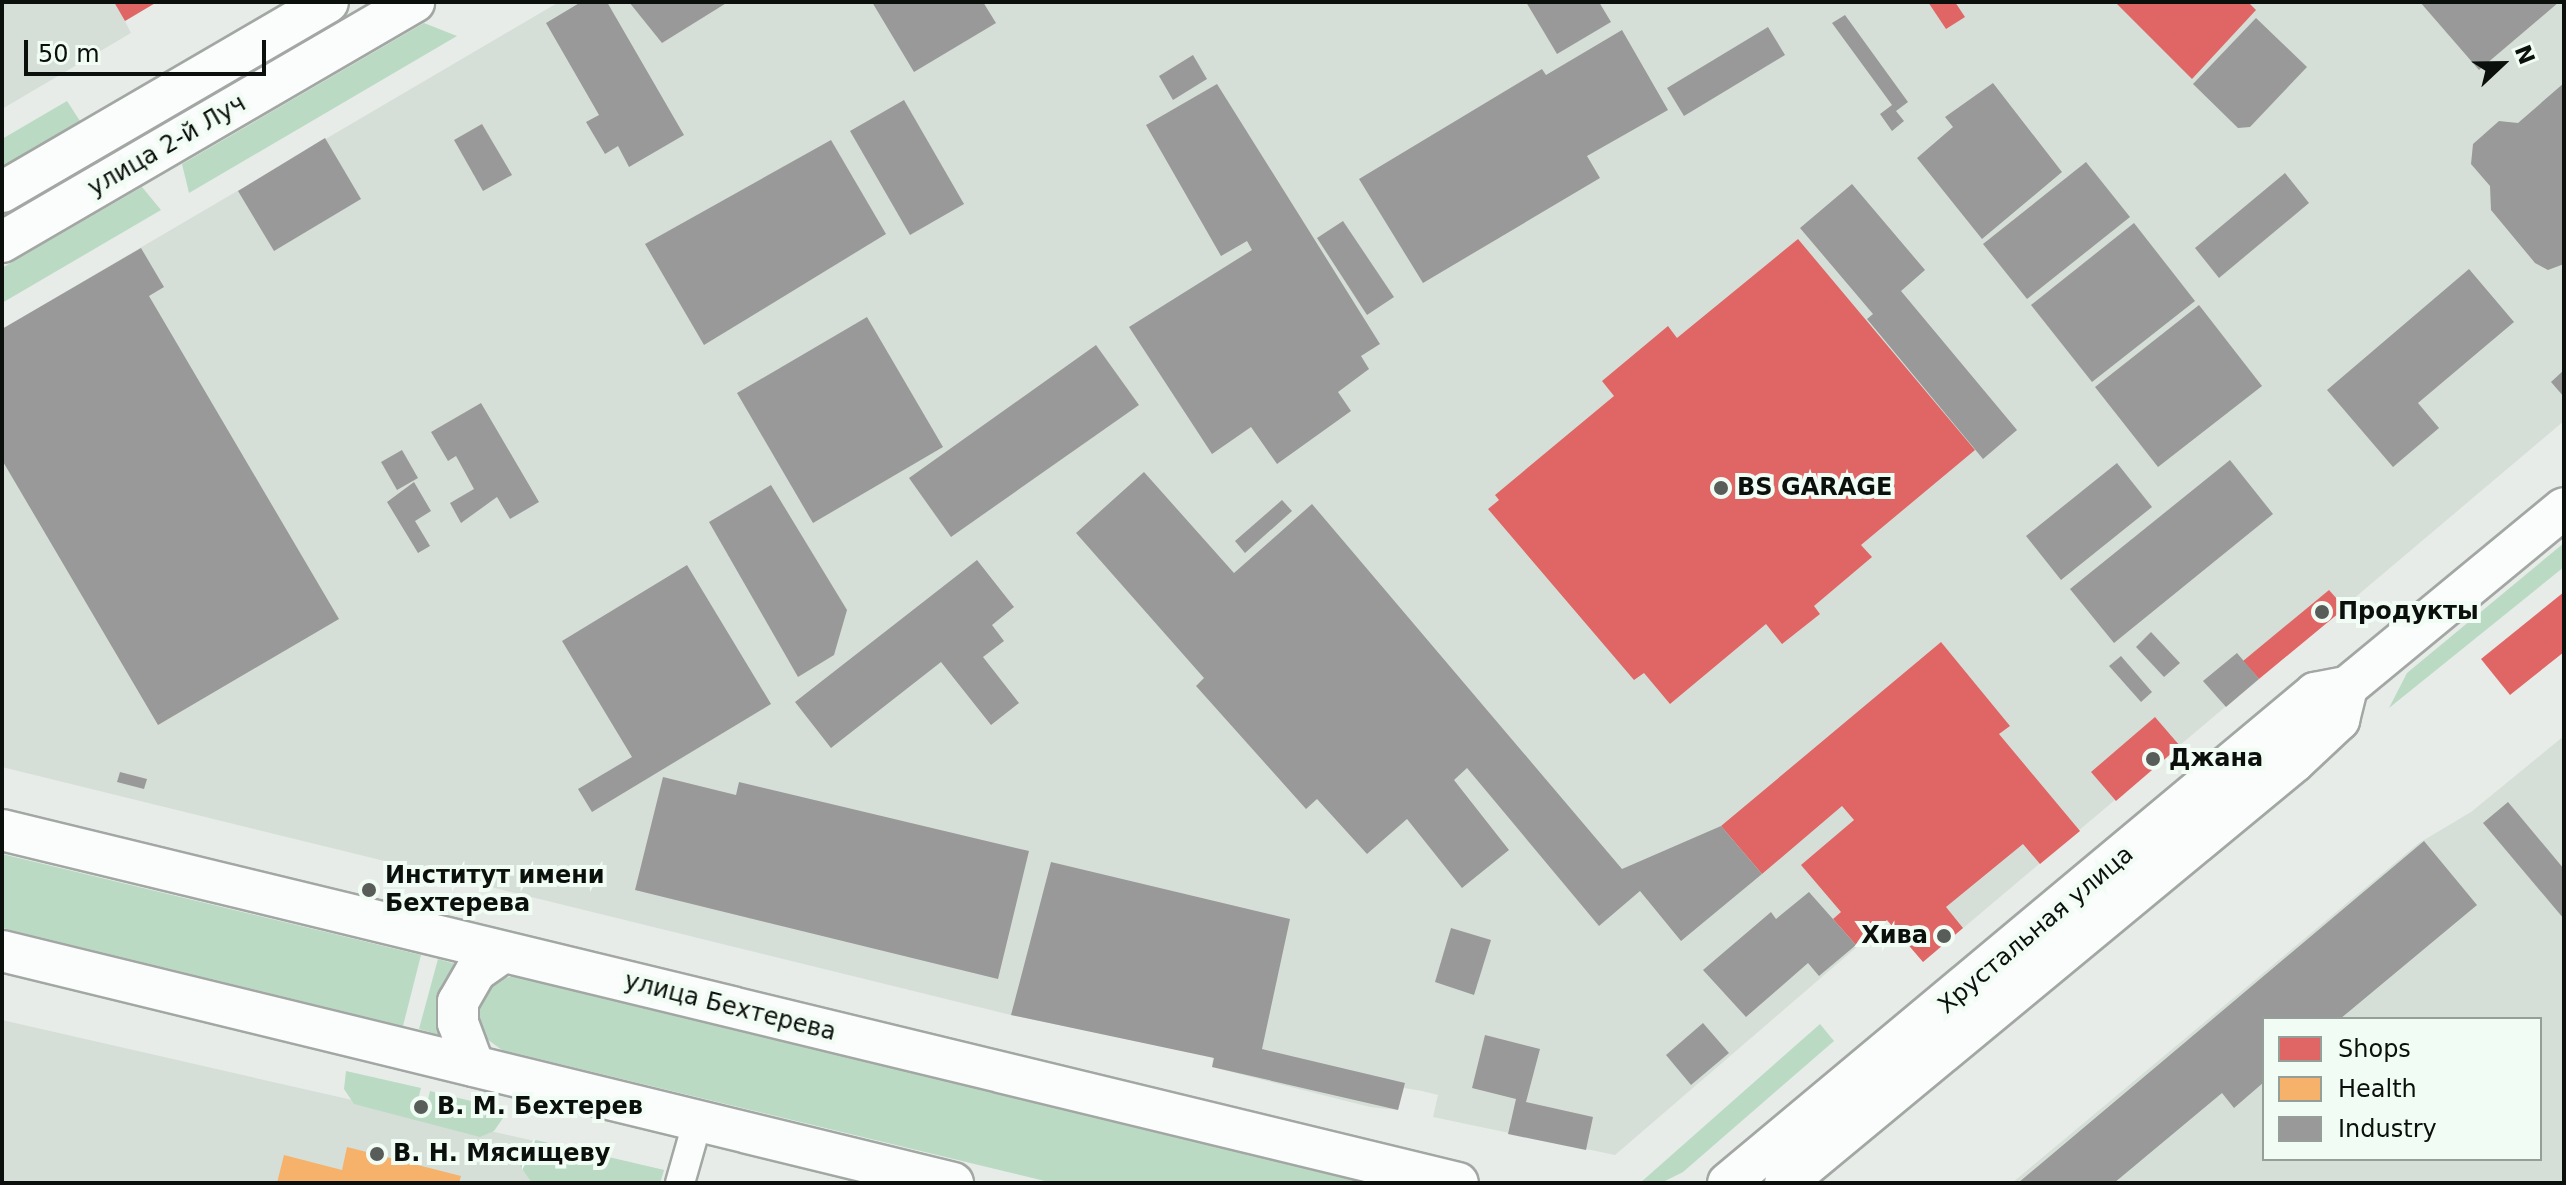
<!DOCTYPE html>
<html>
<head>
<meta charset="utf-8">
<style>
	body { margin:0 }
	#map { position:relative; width:2566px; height:1185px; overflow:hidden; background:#e7ece8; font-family:"DejaVu Sans",sans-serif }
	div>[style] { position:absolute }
	.built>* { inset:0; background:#d5dfd7 }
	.green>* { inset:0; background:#badac4 }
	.shops>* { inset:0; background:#e06666 }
	.health>* { inset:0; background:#f6b26b }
	.industry>* { inset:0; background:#999 }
	.roads { filter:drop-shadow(2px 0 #a3a7a4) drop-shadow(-2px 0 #a3a7a4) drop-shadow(0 2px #a3a7a4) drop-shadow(0 -2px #a3a7a4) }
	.street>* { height:28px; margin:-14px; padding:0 14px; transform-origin:14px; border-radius:14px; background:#fbfcfc }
	.secondary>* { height:40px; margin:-20px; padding:0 20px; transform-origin:20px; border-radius:20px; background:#fbfcfc }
	.dots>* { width:22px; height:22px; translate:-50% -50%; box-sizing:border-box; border:4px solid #f1fcf4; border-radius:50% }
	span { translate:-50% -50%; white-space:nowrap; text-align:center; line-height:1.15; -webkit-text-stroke:8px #f1fcf4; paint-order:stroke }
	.street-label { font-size:24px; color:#0c100d }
	.poi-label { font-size:24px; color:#0c100d; font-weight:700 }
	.left { translate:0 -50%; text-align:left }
	.right { translate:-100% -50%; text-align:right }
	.frame { position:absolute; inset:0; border:4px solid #0c100d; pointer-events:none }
	.legend { position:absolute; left:2262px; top:1017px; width:280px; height:144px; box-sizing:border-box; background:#f1fcf4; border:2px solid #959e98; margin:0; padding:10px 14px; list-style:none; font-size:24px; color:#0c100d }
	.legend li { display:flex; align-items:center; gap:16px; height:40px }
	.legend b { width:40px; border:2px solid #959e98 }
	.north { position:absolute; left:2462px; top:24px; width:80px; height:80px; -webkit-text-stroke:6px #f1fcf4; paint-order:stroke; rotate:68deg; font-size:22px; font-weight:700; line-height:32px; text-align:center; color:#0c100d }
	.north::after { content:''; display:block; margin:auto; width:28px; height:36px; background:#0c100d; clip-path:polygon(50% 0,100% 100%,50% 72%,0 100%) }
	.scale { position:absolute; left:24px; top:40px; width:242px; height:36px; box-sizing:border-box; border:4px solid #0c100d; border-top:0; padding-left:10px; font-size:24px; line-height:28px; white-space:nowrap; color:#0c100d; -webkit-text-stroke:6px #f1fcf4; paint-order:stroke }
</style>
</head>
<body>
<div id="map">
	<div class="built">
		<div style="clip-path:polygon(2px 2px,157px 2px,125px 21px,131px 33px,2px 109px)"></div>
		<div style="clip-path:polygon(559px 2px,2564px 2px,2564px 421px,1923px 962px,1887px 921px,1615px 1155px,1433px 1117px,1438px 1095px,1422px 1091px,1404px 1088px,1398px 1110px,1370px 1107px,1212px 1067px,1213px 1057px,1011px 1015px,2px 767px,2px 329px)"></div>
		<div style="clip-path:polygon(evenodd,2564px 736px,2564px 1183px,2012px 1183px,2419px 843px,2471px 812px,2564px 736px,2264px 1019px,2540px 1019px,2540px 1159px,2264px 1159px,2264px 1019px)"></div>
		<div style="clip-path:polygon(2px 1020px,308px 1090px,664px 1170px,660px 1183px,2px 1183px)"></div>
	</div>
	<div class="green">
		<div style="clip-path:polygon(424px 23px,457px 36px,189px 193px,182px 164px)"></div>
		<div style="clip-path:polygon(67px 101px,80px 121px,2px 167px,2px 139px)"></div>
		<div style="clip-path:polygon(142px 187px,161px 210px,2px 303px,2px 268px)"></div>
		<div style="clip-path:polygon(2564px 543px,2564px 567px,2389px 708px,2407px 673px)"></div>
		<div style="clip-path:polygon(2px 854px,421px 955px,403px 1026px,2px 928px)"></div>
		<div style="clip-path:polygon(438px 959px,459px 965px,443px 1036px,419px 1029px)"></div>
		<div style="clip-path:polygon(513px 976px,1368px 1183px,1053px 1183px,502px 1050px,480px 1034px,475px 1004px,494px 981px)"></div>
		<div style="clip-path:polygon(1820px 1024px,1834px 1041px,1683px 1172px,1661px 1183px,1640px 1183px)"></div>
		<div style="clip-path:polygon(346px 1071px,421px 1088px,415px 1111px,425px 1113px,430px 1091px,504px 1109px,503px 1118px,494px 1131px,480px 1137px,354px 1104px,344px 1089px)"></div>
		<div style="clip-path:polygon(536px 1140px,664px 1170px,660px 1183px,532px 1183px,514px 1157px)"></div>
	</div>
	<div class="shops">
		<div style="clip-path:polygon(114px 2px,157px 2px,125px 21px)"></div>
		<div style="clip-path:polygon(1928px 2px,1955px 2px,1965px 17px,1946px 29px)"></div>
		<div style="clip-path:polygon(2115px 2px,2248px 2px,2256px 10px,2192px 79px)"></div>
		<div style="clip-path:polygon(1798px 239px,1975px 450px,1861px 545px,1872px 557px,1814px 606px,1820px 614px,1782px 644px,1766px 624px,1670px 704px,1644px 673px,1634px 680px,1488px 509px,1499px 500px,1495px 495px,1614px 396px,1602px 381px,1668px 326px,1677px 338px)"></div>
		<div style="clip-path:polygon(2329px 590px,2345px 608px,2259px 679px,2243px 661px)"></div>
		<div style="clip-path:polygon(2564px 592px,2564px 652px,2510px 695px,2481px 659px)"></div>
		<div style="clip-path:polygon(1941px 642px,2010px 726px,1999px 734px,2080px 831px,2040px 864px,2023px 844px,1946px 907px,1963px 928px,1923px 962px,1887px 920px,1856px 945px,1833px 919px,1841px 912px,1801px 865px,1854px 820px,1842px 806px,1762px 874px,1721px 826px)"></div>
		<div style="clip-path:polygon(2155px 717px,2180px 746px,2116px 801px,2091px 772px)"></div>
	</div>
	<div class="health">
		<div style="clip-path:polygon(347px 1147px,461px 1176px,459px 1183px,277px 1183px,284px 1155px,342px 1170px)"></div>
	</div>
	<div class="industry">
		<div style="clip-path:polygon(581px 2px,607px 2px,684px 135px,629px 167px,618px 146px,605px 154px,586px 122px,599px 115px,546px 23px)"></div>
		<div style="clip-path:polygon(629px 2px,728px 2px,662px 43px)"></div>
		<div style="clip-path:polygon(872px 2px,983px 2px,996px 23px,914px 72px)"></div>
		<div style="clip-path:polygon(1526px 2px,1599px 2px,1611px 22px,1557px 54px)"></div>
		<div style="clip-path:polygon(2420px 2px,2559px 2px,2479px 70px)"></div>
		<div style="clip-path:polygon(1845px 15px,1908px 102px,1896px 111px,1904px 121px,1892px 131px,1880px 114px,1892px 105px,1832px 23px)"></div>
		<div style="clip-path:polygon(2256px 18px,2307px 67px,2250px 127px,2238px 128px,2193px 84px)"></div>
		<div style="clip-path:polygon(1768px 27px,1785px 55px,1684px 116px,1667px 88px)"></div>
		<div style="clip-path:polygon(1622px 30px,1668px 110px,1587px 156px,1600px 178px,1423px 283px,1359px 179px,1542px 69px,1546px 75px)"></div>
		<div style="clip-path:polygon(1193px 55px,1207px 79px,1173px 100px,1159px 76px)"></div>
		<div style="clip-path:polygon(1993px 83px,2062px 172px,1982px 239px,1917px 158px,1953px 127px,1945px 117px)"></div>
		<div style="clip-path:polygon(2564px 83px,2564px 264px,2548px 270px,2535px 263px,2491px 210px,2490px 186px,2471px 164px,2473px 144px,2499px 121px,2518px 123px)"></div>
		<div style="clip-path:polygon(1217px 84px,1380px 344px,1361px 356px,1369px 369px,1338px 392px,1351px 411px,1277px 464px,1251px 427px,1212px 454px,1129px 327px,1252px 250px,1247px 241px,1221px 256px,1146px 125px)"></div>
		<div style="clip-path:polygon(904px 100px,964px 204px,910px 235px,850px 131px)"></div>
		<div style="clip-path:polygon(482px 124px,512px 175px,483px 191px,454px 140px)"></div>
		<div style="clip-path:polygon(325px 138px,361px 199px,274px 251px,238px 191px)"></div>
		<div style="clip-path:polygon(831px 140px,886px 234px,704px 345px,645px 244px)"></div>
		<div style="clip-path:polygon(2086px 162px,2130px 217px,2027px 299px,1983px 244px)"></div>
		<div style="clip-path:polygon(2285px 173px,2309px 203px,2219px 278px,2195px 248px)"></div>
		<div style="clip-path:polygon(1852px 184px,1925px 270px,1901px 291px,2017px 430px,1983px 459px,1867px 319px,1873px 314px,1800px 228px)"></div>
		<div style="clip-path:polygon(1343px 221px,1394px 297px,1367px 315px,1317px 238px)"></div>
		<div style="clip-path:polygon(2134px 223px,2195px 301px,2092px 382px,2031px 305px)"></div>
		<div style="clip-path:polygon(141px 248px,164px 287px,149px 296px,339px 619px,158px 725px,2px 460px,2px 329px)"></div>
		<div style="clip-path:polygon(2469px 269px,2514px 322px,2418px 403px,2439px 428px,2393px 467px,2327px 390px)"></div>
		<div style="clip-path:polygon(2199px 305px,2262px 386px,2158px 467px,2095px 387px)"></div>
		<div style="clip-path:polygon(867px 317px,943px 447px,813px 523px,737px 393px)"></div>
		<div style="clip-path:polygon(1096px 345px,1139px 405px,951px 537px,909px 478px)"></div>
		<div style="clip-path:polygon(2564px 370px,2564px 397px,2551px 382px)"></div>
		<div style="clip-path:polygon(481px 403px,539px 502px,510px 519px,497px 497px,461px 523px,450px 503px,474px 489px,456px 456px,448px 461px,431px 432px)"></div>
		<div style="clip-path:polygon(402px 450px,418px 478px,397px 490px,381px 462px)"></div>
		<div style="clip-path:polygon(2230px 460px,2273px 514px,2114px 643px,2070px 589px)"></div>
		<div style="clip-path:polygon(2117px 463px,2152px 507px,2061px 580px,2026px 536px)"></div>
		<div style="clip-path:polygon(1144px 472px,1234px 573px,1312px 504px,1622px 869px,1721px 826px,1762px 874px,1681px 941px,1640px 891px,1599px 926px,1467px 768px,1454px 780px,1509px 850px,1462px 888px,1407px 819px,1367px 854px,1317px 799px,1306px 809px,1196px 686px,1204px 678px,1076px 533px)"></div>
		<div style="clip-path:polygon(414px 482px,431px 511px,415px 521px,430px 546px,418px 553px,387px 502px)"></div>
		<div style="clip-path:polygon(771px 485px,847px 610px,834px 655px,798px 677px,709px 522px)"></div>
		<div style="clip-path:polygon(1282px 500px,1292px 511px,1245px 553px,1235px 541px)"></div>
		<div style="clip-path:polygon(977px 560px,1014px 607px,992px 625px,1004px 641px,983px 657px,1019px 703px,991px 725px,941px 662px,831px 748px,795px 702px)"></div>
		<div style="clip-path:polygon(687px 565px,771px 704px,592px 812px,578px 789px,632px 757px,562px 641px)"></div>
		<div style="clip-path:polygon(2151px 632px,2180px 663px,2164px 677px,2136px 647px)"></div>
		<div style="clip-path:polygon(2237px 653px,2259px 679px,2226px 707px,2203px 681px)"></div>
		<div style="clip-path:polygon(2121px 656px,2152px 692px,2141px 702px,2109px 666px)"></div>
		<div style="clip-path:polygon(120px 772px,147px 779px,144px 789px,117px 782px)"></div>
		<div style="clip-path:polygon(663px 777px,736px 795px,739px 782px,1029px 851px,998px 979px,635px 890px)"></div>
		<div style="clip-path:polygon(2508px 802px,2564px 869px,2564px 919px,2483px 823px)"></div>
		<div style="clip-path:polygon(2424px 841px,2477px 905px,2340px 1019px,2264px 1019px,2264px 1082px,2234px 1108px,2222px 1093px,2114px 1183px,2018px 1183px)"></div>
		<div style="clip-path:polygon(1051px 862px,1290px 919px,1262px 1049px,1405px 1083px,1398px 1110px,1212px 1067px,1214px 1058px,1011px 1015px)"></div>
		<div style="clip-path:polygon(1809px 892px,1856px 945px,1819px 976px,1808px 963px,1746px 1017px,1703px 970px,1771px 912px,1776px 919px)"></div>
		<div style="clip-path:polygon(1451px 928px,1491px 940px,1474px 995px,1435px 982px)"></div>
		<div style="clip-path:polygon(1703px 1023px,1729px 1053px,1691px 1085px,1666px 1055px)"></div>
		<div style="clip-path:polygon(1485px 1035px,1540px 1049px,1526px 1102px,1593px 1117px,1586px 1150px,1508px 1134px,1516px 1099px,1472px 1088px)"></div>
	</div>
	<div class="roads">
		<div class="street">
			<div style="left:680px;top:1183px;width:66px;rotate:-74.1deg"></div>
		</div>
		<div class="secondary">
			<div style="left:2px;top:192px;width:377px;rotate:-30.2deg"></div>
			<div style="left:2px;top:242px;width:477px;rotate:-30.2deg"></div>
			<div style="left:2px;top:830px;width:1498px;rotate:13.63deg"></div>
			<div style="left:2px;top:951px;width:979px;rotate:13.71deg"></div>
			<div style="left:474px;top:1066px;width:46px;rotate:-110.4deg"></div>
			<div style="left:458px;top:1023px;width:21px;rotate:-90deg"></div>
			<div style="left:458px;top:1002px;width:36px;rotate:-60deg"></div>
			<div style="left:476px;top:971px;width:33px;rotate:-35deg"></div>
			<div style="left:1728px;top:1183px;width:765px;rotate:-39.85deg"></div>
			<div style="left:2315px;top:693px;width:33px;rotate:-11deg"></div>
			<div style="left:2347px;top:687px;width:281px;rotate:-39.5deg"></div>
			<div style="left:1785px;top:1183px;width:661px;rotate:-39.59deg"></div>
			<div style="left:2294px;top:762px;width:62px;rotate:-43deg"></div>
			<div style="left:2339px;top:720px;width:34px;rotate:-76deg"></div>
		</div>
	</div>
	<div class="dots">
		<div style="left:1721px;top:488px;background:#595d5a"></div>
		<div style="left:2322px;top:612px;background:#595d5a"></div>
		<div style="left:2153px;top:759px;background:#595d5a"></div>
		<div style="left:369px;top:890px;background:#595d5a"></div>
		<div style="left:1944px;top:936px;background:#595d5a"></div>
		<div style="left:421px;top:1107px;background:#595d5a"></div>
		<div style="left:377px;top:1154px;background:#595d5a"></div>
	</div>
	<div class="street-label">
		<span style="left:167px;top:146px;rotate:-30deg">улица 2-й Луч</span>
		<span style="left:2036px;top:930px;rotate:-40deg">Хрустальная улица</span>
		<span style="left:730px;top:1007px;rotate:14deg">улица Бехтерева</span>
	</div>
	<div class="poi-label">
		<span class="left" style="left:1737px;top:488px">BS GARAGE</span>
		<span class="left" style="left:2338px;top:612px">Продукты</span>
		<span class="left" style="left:2169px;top:759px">Джана</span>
		<span class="left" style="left:385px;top:890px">Институт имени<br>Бехтерева</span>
		<span class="right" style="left:1928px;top:936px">Хива</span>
		<span class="left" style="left:437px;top:1107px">В. М. Бехтерев</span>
		<span class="left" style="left:393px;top:1154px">В. Н. Мясищеву</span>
	</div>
	<div class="frame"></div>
	<ul class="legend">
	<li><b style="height:22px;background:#e06666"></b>Shops</li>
	<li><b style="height:22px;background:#f6b26b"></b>Health</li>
	<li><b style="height:22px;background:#999"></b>Industry</li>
	</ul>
	<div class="north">N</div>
	<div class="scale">50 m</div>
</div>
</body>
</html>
